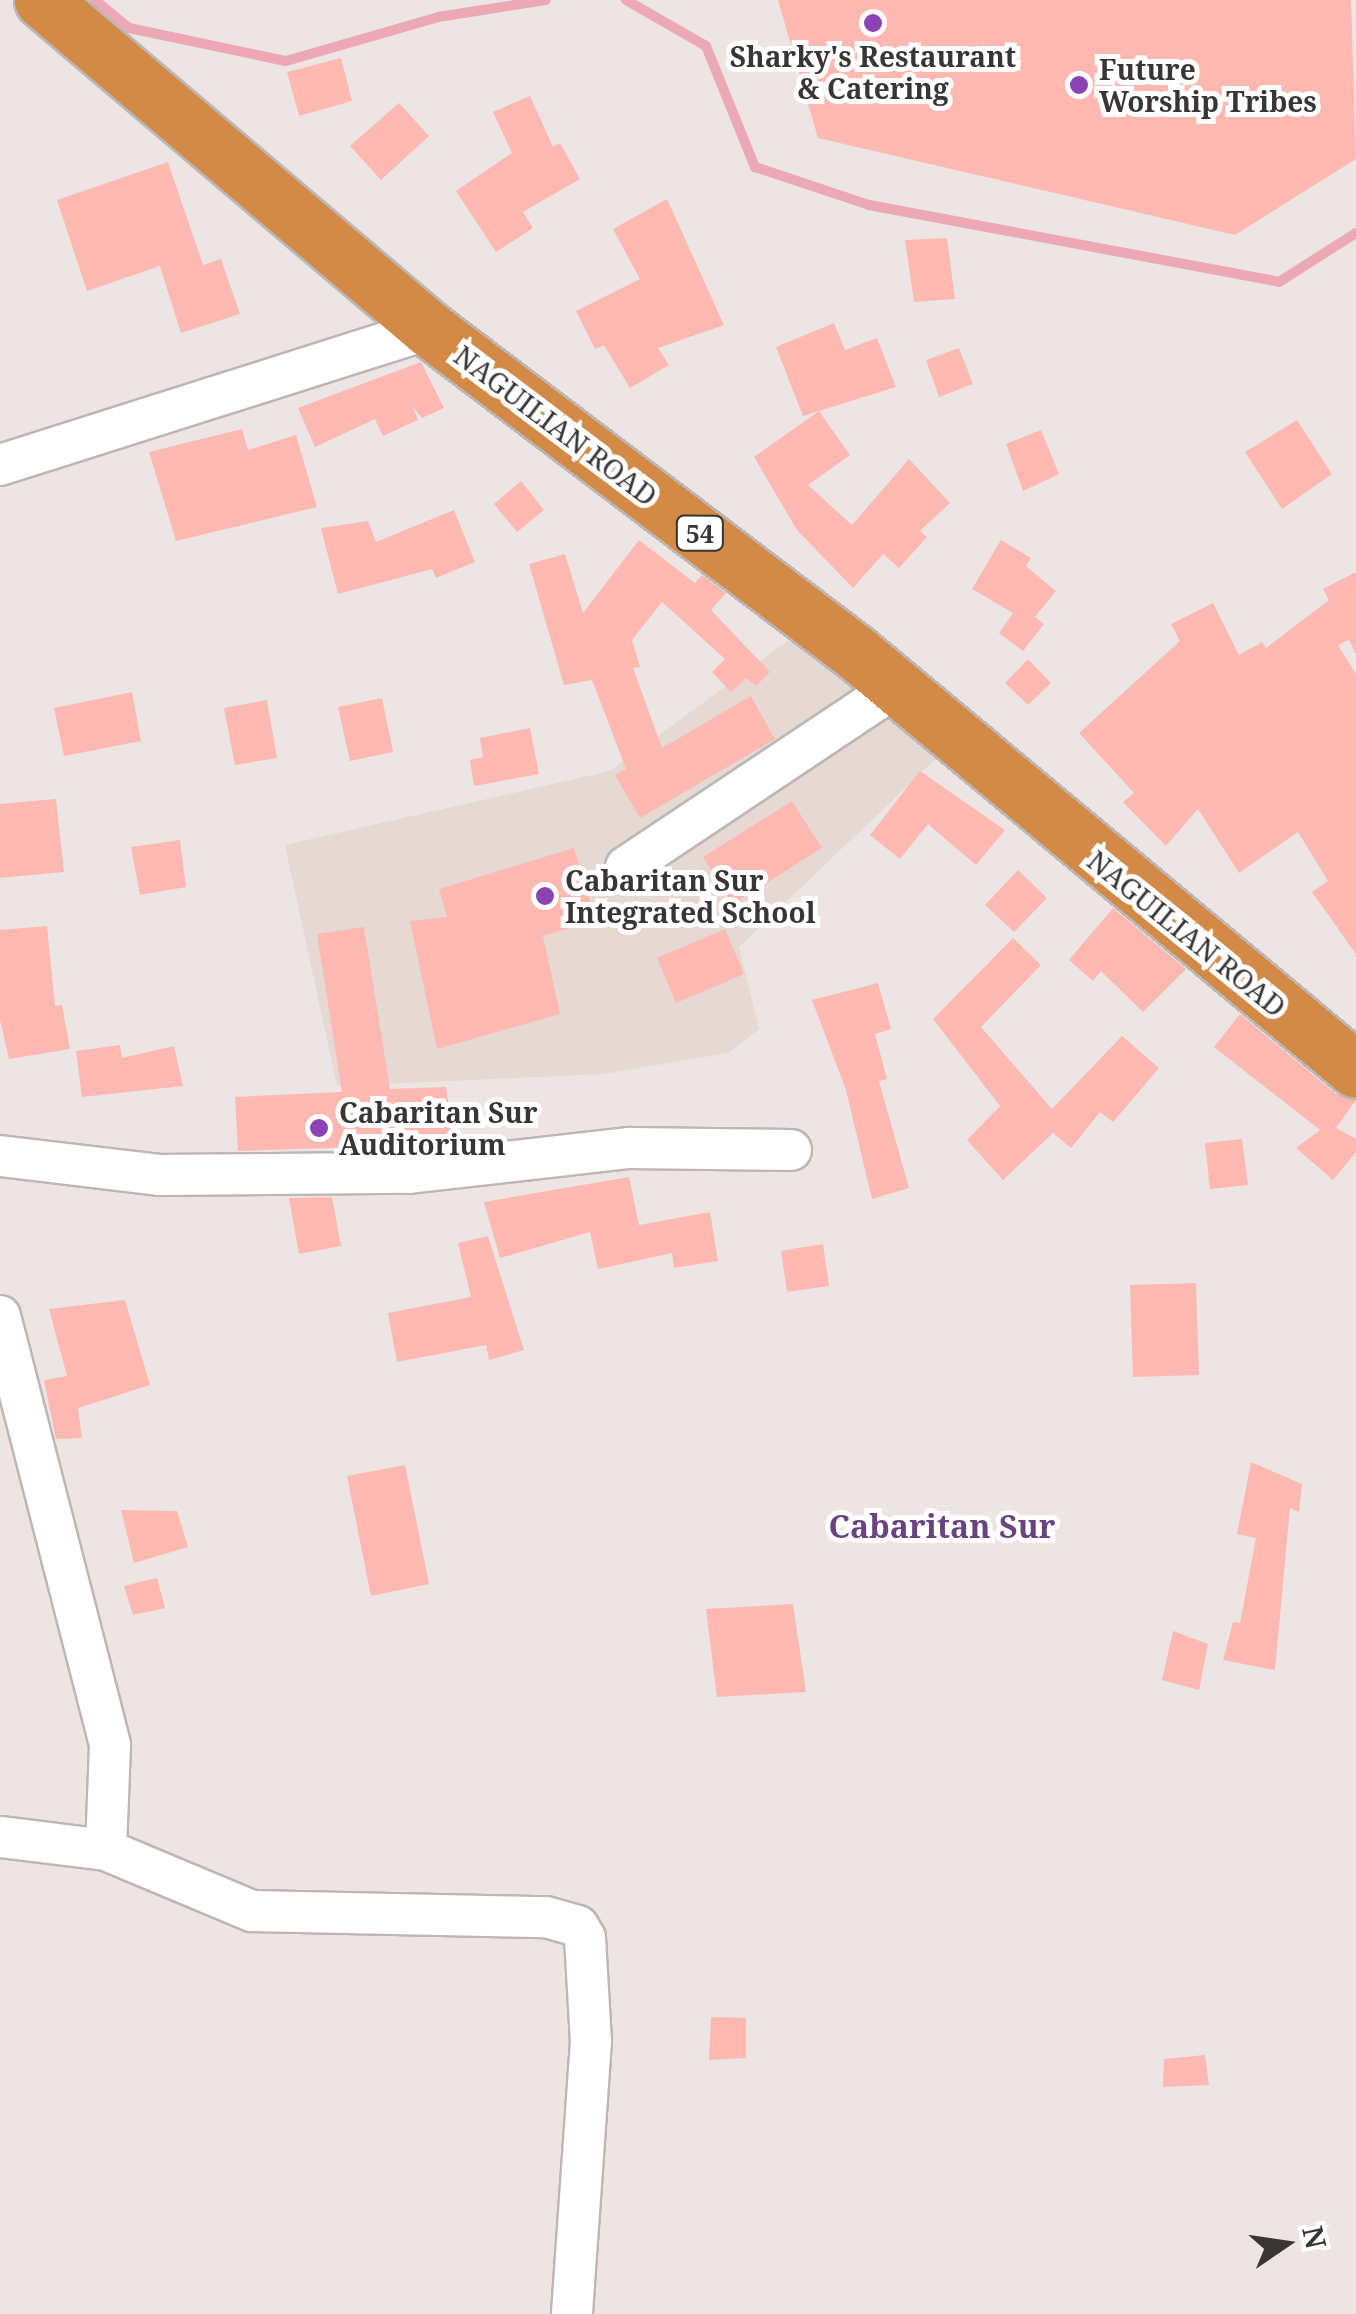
<!DOCTYPE html>
<html>
<head>
<meta charset="utf-8">
<style>
	body { margin:0 }
	#map { position:relative; width:1356px; height:2314px; overflow:hidden; background:#ece5e3; font-family:"Noto Serif",serif }
	div>[style] { position:absolute }
	.built>* { inset:0; background:#e6d8d2 }
	.stream>* { height:10px; margin:-5px; padding:0 5px; transform-origin:5px; border-radius:5px; background:#eda8b6 }
	.building>* { inset:0; background:#feb8b2 }
	.roads { filter:drop-shadow(2px 0 #bdb6b4) drop-shadow(-2px 0 #bdb6b4) drop-shadow(0 2px #bdb6b4) drop-shadow(0 -2px #bdb6b4) }
	.minor>* { height:40px; margin:-20px; padding:0 20px; transform-origin:20px; border-radius:20px; background:#fff }
	.highway>* { height:55px; margin:-27.5px; padding:0 27.5px; transform-origin:27.5px; border-radius:27.5px; background:#d28a46 }
	.dots>* { width:28px; height:28px; translate:-50% -50%; box-sizing:border-box; border:5px solid #fff; border-radius:50% }
	span { translate:-50% -50%; white-space:nowrap; text-align:center; line-height:1.15; -webkit-text-stroke:10px #fff; paint-order:stroke }
	.shield-label span { padding:2px 8px; background:#fff; border:2px solid; border-radius:8px; -webkit-text-stroke-width:0 }
	.shield-label { font-size:25px; color:#383534; font-weight:700 }
	.poi-label { font-size:28px; color:#383534; font-weight:700 }
	.left { translate:0 -50%; text-align:left }
	.street-label { font-size:28px; color:#383534 }
	.quarter-label { font-size:32px; color:#67447f; font-weight:700 }
	.north { position:absolute; left:1236px; top:2194px; width:100px; height:100px; -webkit-text-stroke:8px #fff; paint-order:stroke; rotate:77deg; font-size:28px; font-weight:700; line-height:40px; text-align:center; color:#383534 }
	.north::after { content:''; display:block; margin:auto; width:35px; height:45px; background:#383534; clip-path:polygon(50% 0,100% 100%,50% 72%,0 100%) }
</style>
</head>
<body>
<div id="map">
	<div class="built">
		<div style="clip-path:polygon(808px 626px,948px 747px,739px 947px,759px 1029px,728px 1053px,603px 1074px,337px 1086px,285px 845px,610px 771px)"></div>
	</div>
	<div class="stream">
		<div style="left:95px;top:0;width:44px;rotate:39.5deg"></div>
		<div style="left:129px;top:28px;width:160px;rotate:11.9deg"></div>
		<div style="left:286px;top:61px;width:158px;rotate:-16.1deg"></div>
		<div style="left:438px;top:17px;width:109px;rotate:-8.9deg"></div>
		<div style="left:626px;top:0;width:92px;rotate:29.9deg"></div>
		<div style="left:706px;top:46px;width:131px;rotate:68deg"></div>
		<div style="left:755px;top:167px;width:120px;rotate:18.4deg"></div>
		<div style="left:869px;top:205px;width:417px;rotate:10.6deg"></div>
		<div style="left:1279px;top:282px;width:91px;rotate:-32.5deg"></div>
	</div>
	<div class="building">
		<div style="clip-path:polygon(778px 0,1351px 0,1356px 159px,1235px 235px,818px 138px)"></div>
		<div style="clip-path:polygon(341px 58px,352px 101px,299px 116px,287px 72px)"></div>
		<div style="clip-path:polygon(530px 96px,553px 147px,560px 143px,580px 179px,523px 212px,533px 228px,496px 252px,456px 191px,512px 153px,493px 112px)"></div>
		<div style="clip-path:polygon(399px 103px,429px 136px,381px 180px,350px 146px)"></div>
		<div style="clip-path:polygon(168px 162px,203px 265px,221px 259px,240px 314px,181px 333px,160px 266px,87px 291px,57px 200px)"></div>
		<div style="clip-path:polygon(667px 199px,724px 325px,658px 348px,669px 365px,630px 388px,604px 345px,595px 349px,576px 311px,640px 279px,613px 229px)"></div>
		<div style="clip-path:polygon(947px 238px,955px 299px,914px 302px,905px 240px)"></div>
		<div style="clip-path:polygon(834px 323px,845px 350px,877px 338px,896px 387px,803px 416px,776px 347px)"></div>
		<div style="clip-path:polygon(959px 348px,973px 384px,939px 397px,926px 360px)"></div>
		<div style="clip-path:polygon(421px 362px,444px 408px,422px 418px,413px 407px,418px 420px,383px 436px,375px 419px,315px 447px,298px 408px)"></div>
		<div style="clip-path:polygon(819px 411px,850px 455px,808px 485px,852px 525px,909px 459px,950px 503px,920px 531px,927px 537px,899px 568px,883px 554px,853px 588px,797px 530px,754px 457px)"></div>
		<div style="clip-path:polygon(1297px 420px,1332px 474px,1282px 509px,1245px 452px)"></div>
		<div style="clip-path:polygon(242px 429px,248px 450px,296px 435px,317px 507px,176px 541px,149px 452px)"></div>
		<div style="clip-path:polygon(1041px 430px,1059px 474px,1023px 491px,1006px 444px)"></div>
		<div style="clip-path:polygon(521px 481px,544px 510px,517px 532px,494px 504px)"></div>
		<div style="clip-path:polygon(454px 510px,475px 562px,436px 578px,432px 569px,338px 594px,321px 528px,368px 521px,376px 542px)"></div>
		<div style="clip-path:polygon(639px 540px,695px 583px,702px 575px,726px 593px,711px 610px,770px 672px,756px 686px,746px 678px,731px 692px,712px 672px,725px 659px,662px 602px,632px 640px,640px 667px,633px 668px,662px 748px,751px 696px,775px 739px,640px 818px,615px 775px,626px 769px,592px 680px,564px 685px,529px 564px,565px 554px,583px 613px)"></div>
		<div style="clip-path:polygon(1001px 540px,1031px 558px,1026px 566px,1056px 591px,1035px 617px,1044px 624px,1023px 651px,999px 633px,1013px 613px,972px 589px)"></div>
		<div style="clip-path:polygon(1356px 572px,1356px 654px,1349px 640px,1338px 645px,1356px 674px,1356px 954px,1312px 892px,1328px 881px,1298px 832px,1239px 873px,1198px 809px,1166px 846px,1123px 802px,1134px 793px,1079px 733px,1180px 641px,1171px 624px,1213px 603px,1239px 655px,1262px 642px,1266px 648px,1329px 600px,1323px 589px)"></div>
		<div style="clip-path:polygon(1028px 659px,1051px 683px,1028px 705px,1005px 683px)"></div>
		<div style="clip-path:polygon(132px 692px,141px 741px,64px 756px,54px 708px)"></div>
		<div style="clip-path:polygon(382px 698px,393px 752px,350px 761px,338px 707px)"></div>
		<div style="clip-path:polygon(267px 700px,277px 758px,235px 765px,224px 708px)"></div>
		<div style="clip-path:polygon(530px 728px,539px 774px,474px 786px,470px 760px,483px 757px,480px 738px)"></div>
		<div style="clip-path:polygon(920px 771px,1005px 830px,976px 865px,928px 824px,900px 859px,870px 835px)"></div>
		<div style="clip-path:polygon(56px 799px,64px 872px,0 878px,0 804px)"></div>
		<div style="clip-path:polygon(792px 801px,822px 848px,733px 904px,703px 857px)"></div>
		<div style="clip-path:polygon(180px 840px,186px 887px,140px 895px,131px 847px)"></div>
		<div style="clip-path:polygon(574px 848px,596px 920px,543px 936px,560px 1014px,437px 1049px,410px 921px,447px 917px,439px 889px)"></div>
		<div style="clip-path:polygon(1018px 870px,1047px 898px,1014px 932px,985px 905px)"></div>
		<div style="clip-path:polygon(1113px 908px,1186px 969px,1143px 1012px,1101px 971px,1093px 981px,1069px 960px)"></div>
		<div style="clip-path:polygon(47px 926px,55px 1006px,62px 1005px,70px 1049px,9px 1059px,0 1020px,0 930px)"></div>
		<div style="clip-path:polygon(364px 927px,390px 1089px,446px 1087px,454px 1144px,238px 1151px,235px 1097px,342px 1092px,317px 934px)"></div>
		<div style="clip-path:polygon(725px 929px,744px 974px,676px 1003px,657px 958px)"></div>
		<div style="clip-path:polygon(1013px 938px,1041px 965px,981px 1027px,1052px 1109px,1122px 1036px,1159px 1068px,1113px 1122px,1100px 1112px,1071px 1148px,1053px 1133px,1003px 1180px,967px 1140px,1000px 1106px,933px 1019px)"></div>
		<div style="clip-path:polygon(878px 983px,891px 1029px,875px 1034px,887px 1079px,879px 1081px,909px 1188px,872px 1199px,846px 1090px,812px 1000px)"></div>
		<div style="clip-path:polygon(1240px 1014px,1336px 1094px,1356px 1100px,1336px 1128px,1356px 1139px,1356px 1152px,1333px 1180px,1296px 1148px,1320px 1130px,1214px 1047px)"></div>
		<div style="clip-path:polygon(120px 1045px,122px 1058px,174px 1046px,183px 1086px,82px 1097px,76px 1051px)"></div>
		<div style="clip-path:polygon(1242px 1139px,1248px 1185px,1210px 1189px,1205px 1143px)"></div>
		<div style="clip-path:polygon(629px 1177px,639px 1225px,710px 1212px,718px 1261px,674px 1268px,672px 1253px,598px 1269px,590px 1232px,500px 1258px,484px 1202px)"></div>
		<div style="clip-path:polygon(332px 1197px,341px 1246px,299px 1254px,289px 1198px)"></div>
		<div style="clip-path:polygon(488px 1236px,524px 1350px,489px 1360px,486px 1345px,397px 1362px,388px 1313px,471px 1297px,458px 1243px)"></div>
		<div style="clip-path:polygon(823px 1244px,829px 1286px,787px 1292px,781px 1251px)"></div>
		<div style="clip-path:polygon(1196px 1283px,1199px 1375px,1133px 1377px,1130px 1285px)"></div>
		<div style="clip-path:polygon(125px 1300px,150px 1385px,78px 1408px,82px 1438px,56px 1439px,44px 1380px,67px 1376px,49px 1309px)"></div>
		<div style="clip-path:polygon(1251px 1462px,1302px 1484px,1299px 1512px,1290px 1508px,1275px 1670px,1223px 1660px,1233px 1622px,1240px 1623px,1256px 1538px,1237px 1534px)"></div>
		<div style="clip-path:polygon(405px 1465px,429px 1584px,371px 1596px,347px 1476px)"></div>
		<div style="clip-path:polygon(121px 1510px,177px 1511px,188px 1547px,134px 1563px)"></div>
		<div style="clip-path:polygon(157px 1578px,165px 1608px,133px 1615px,124px 1586px)"></div>
		<div style="clip-path:polygon(793px 1604px,806px 1692px,717px 1697px,706px 1609px)"></div>
		<div style="clip-path:polygon(1173px 1631px,1208px 1644px,1199px 1690px,1162px 1680px)"></div>
		<div style="clip-path:polygon(711px 2017px,746px 2018px,746px 2058px,709px 2060px)"></div>
		<div style="clip-path:polygon(1205px 2055px,1209px 2085px,1163px 2087px,1164px 2059px)"></div>
	</div>
	<div class="roads">
		<div class="minor">
			<div style="left:0;top:465px;width:450px;rotate:-17.6deg"></div>
			<div style="left:626px;top:867px;width:303px;rotate:-33.7deg"></div>
			<div style="left:878px;top:699px;width:22px;rotate:-54deg"></div>
			<div style="left:0;top:1156px;width:160px;rotate:6.8deg"></div>
			<div style="left:159px;top:1175px;width:250px;rotate:-0.5deg"></div>
			<div style="left:409px;top:1173px;width:222px;rotate:-6.5deg"></div>
			<div style="left:630px;top:1148px;width:161px;rotate:0.7deg"></div>
			<div style="left:0;top:1316px;width:443px;rotate:75.6deg"></div>
			<div style="left:110px;top:1745px;width:105px;rotate:92.2deg"></div>
			<div style="left:106px;top:1850px;width:107px;rotate:-173deg"></div>
			<div style="left:106px;top:1850px;width:158px;rotate:22.7deg"></div>
			<div style="left:252px;top:1911px;width:294px;rotate:1.2deg"></div>
			<div style="left:546px;top:1917px;width:33px;rotate:16deg"></div>
			<div style="left:578px;top:1926px;width:14px;rotate:60deg"></div>
			<div style="left:585px;top:1938px;width:103px;rotate:86.7deg"></div>
			<div style="left:591px;top:2041px;width:274px;rotate:94deg"></div>
		</div>
		<div class="highway">
			<div style="left:42px;top:0;width:508px;rotate:40.37deg"></div>
			<div style="left:429px;top:329px;width:535px;rotate:37.17deg"></div>
			<div style="left:855px;top:652px;width:652px;rotate:39.84deg"></div>
		</div>
	</div>
	<div class="dots">
		<div style="left:873px;top:23px;background:#8a42b5"></div>
		<div style="left:1079px;top:85px;background:#8a42b5"></div>
		<div style="left:545px;top:896px;background:#8a42b5"></div>
		<div style="left:319px;top:1128px;background:#8a42b5"></div>
	</div>
	<div class="shield-label">
		<span style="left:700px;top:533px">54</span>
	</div>
	<div class="poi-label">
		<span style="left:873px;top:72px">Sharky's Restaurant<br>&amp; Catering</span>
		<span class="left" style="left:1099px;top:85px">Future<br>Worship Tribes</span>
		<span class="left" style="left:565px;top:896px">Cabaritan Sur<br>Integrated School</span>
		<span class="left" style="left:339px;top:1128px">Cabaritan Sur<br>Auditorium</span>
	</div>
	<div class="street-label">
		<span style="left:556px;top:425px;rotate:37deg">NAGUILIAN ROAD</span>
		<span style="left:1187px;top:933px;rotate:39deg">NAGUILIAN ROAD</span>
	</div>
	<div class="quarter-label">
		<span style="left:942px;top:1526px">Cabaritan Sur</span>
	</div>
	<div class="north">N</div>
</div>
</body>
</html>
